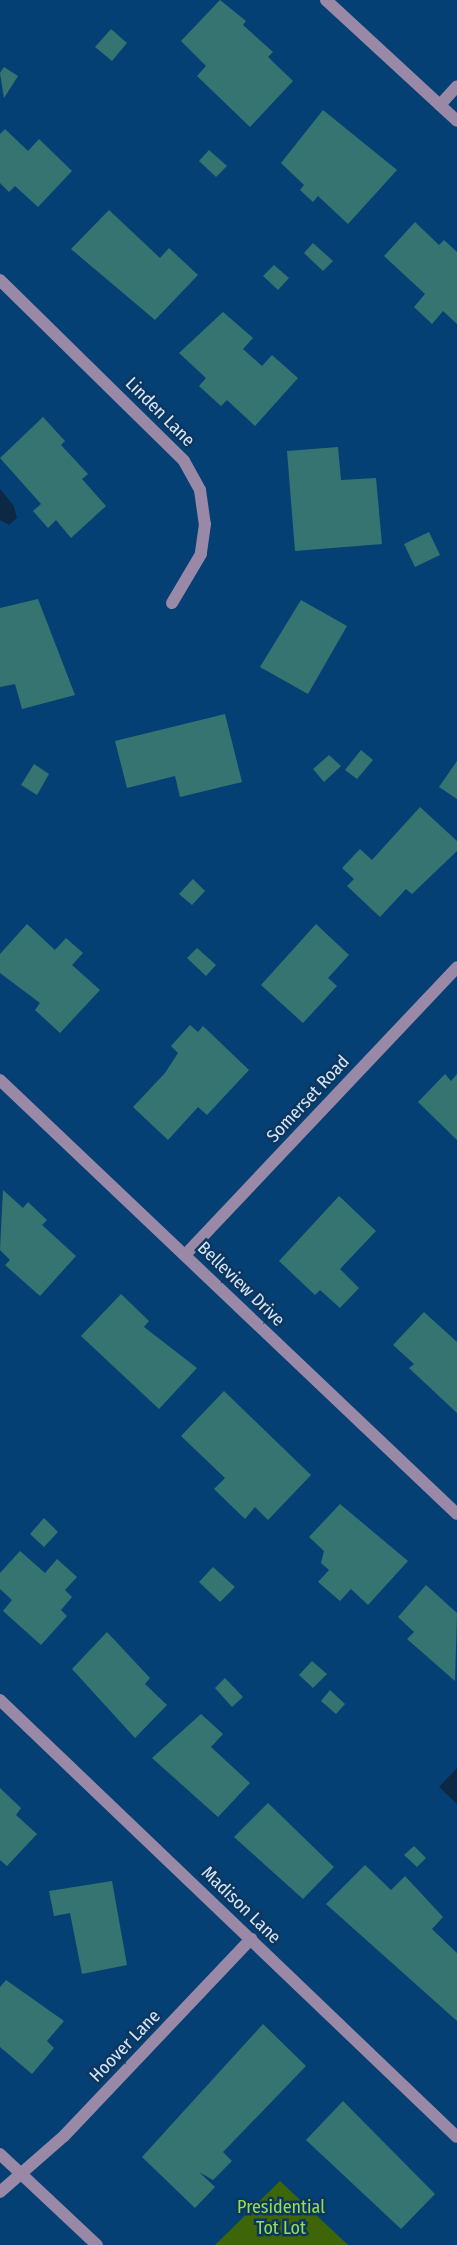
<!DOCTYPE html>
<html>
<head>
<meta charset="utf-8">
<style>
	body { margin:0 }
	#map { position:relative; width:457px; height:2245px; overflow:hidden; background:#054075; font-family:"Fira Sans Condensed",sans-serif }
	div>[style] { position:absolute }
	.green>* { inset:0; background:#3e6609 }
	.water>* { inset:0; background:#0c2845 }
	.building>* { inset:0; background:#367471 }
	.minor>* { height:12px; margin:-6px; padding:0 6px; transform-origin:6px; border-radius:6px; background:#9a89a6 }
	.tertiary>* { height:12px; margin:-6px; padding:0 6px; transform-origin:6px; border-radius:6px; background:#9a89a6 }
	span { translate:-50% -50%; white-space:nowrap; text-align:center; line-height:1.15; -webkit-text-stroke:5px #0d365f; paint-order:stroke }
	.street-label { font-size:18px; color:#d6e7fa }
	.park-label { font-size:18px; color:#97de4d }
</style>
</head>
<body>
<div id="map">
	<div class="green">
		<div style="clip-path:polygon(280px 2181px,348px 2245px,215px 2245px)"></div>
	</div>
	<div class="water">
		<div style="clip-path:polygon(0 489px,14px 506px,17px 518px,9px 525px,0 520px)"></div>
		<div style="clip-path:polygon(457px 1768px,457px 1804px,439px 1787px)"></div>
	</div>
	<div class="building">
		<div style="clip-path:polygon(220px 0,246px 21px,243px 25px,273px 52px,268px 57px,293px 81px,250px 127px,197px 76px,206px 66px,181px 41px)"></div>
		<div style="clip-path:polygon(111px 29px,127px 43px,112px 61px,95px 47px)"></div>
		<div style="clip-path:polygon(4px 67px,18px 76px,4px 98px,0 73px)"></div>
		<div style="clip-path:polygon(323px 110px,397px 170px,348px 224px,318px 196px,313px 202px,300px 190px,304px 185px,281px 163px)"></div>
		<div style="clip-path:polygon(5px 129px,28px 151px,39px 139px,72px 171px,38px 207px,15px 186px,9px 192px,0 183px,0 134px)"></div>
		<div style="clip-path:polygon(209px 150px,227px 166px,216px 177px,199px 161px)"></div>
		<div style="clip-path:polygon(109px 210px,160px 258px,169px 248px,198px 275px,155px 320px,71px 249px)"></div>
		<div style="clip-path:polygon(415px 222px,439px 245px,444px 240px,457px 252px,457px 324px,443px 311px,432px 324px,414px 307px,425px 294px,384px 256px)"></div>
		<div style="clip-path:polygon(313px 243px,333px 261px,323px 271px,304px 253px)"></div>
		<div style="clip-path:polygon(274px 265px,289px 278px,278px 290px,263px 276px)"></div>
		<div style="clip-path:polygon(223px 312px,253px 338px,243px 349px,262px 366px,272px 355px,298px 378px,255px 426px,227px 400px,221px 406px,199px 386px,206px 378px,179px 353px)"></div>
		<div style="clip-path:polygon(43px 417px,65px 441px,61px 445px,88px 474px,82px 479px,106px 506px,71px 538px,56px 520px,48px 528px,33px 511px,41px 504px,0 458px)"></div>
		<div style="clip-path:polygon(338px 447px,341px 480px,376px 478px,382px 544px,295px 551px,287px 451px)"></div>
		<div style="clip-path:polygon(429px 532px,440px 555px,415px 567px,404px 544px)"></div>
		<div style="clip-path:polygon(38px 599px,75px 695px,22px 709px,15px 684px,0 687px,0 608px)"></div>
		<div style="clip-path:polygon(301px 600px,347px 626px,308px 694px,260px 667px)"></div>
		<div style="clip-path:polygon(225px 714px,242px 782px,180px 797px,175px 776px,127px 788px,115px 741px)"></div>
		<div style="clip-path:polygon(361px 750px,373px 760px,357px 779px,345px 770px)"></div>
		<div style="clip-path:polygon(329px 755px,341px 766px,324px 782px,313px 769px)"></div>
		<div style="clip-path:polygon(457px 761px,457px 799px,439px 787px)"></div>
		<div style="clip-path:polygon(34px 764px,49px 774px,37px 795px,21px 785px)"></div>
		<div style="clip-path:polygon(420px 807px,457px 841px,457px 851px,412px 894px,406px 889px,380px 917px,347px 886px,354px 879px,342px 868px,360px 849px,372px 860px)"></div>
		<div style="clip-path:polygon(193px 879px,205px 891px,192px 905px,179px 894px)"></div>
		<div style="clip-path:polygon(27px 924px,55px 950px,66px 938px,83px 953px,72px 965px,100px 990px,60px 1033px,35px 1010px,40px 1003px,0 973px,0 954px)"></div>
		<div style="clip-path:polygon(316px 924px,349px 955px,328px 978px,337px 986px,303px 1023px,261px 985px)"></div>
		<div style="clip-path:polygon(197px 948px,216px 965px,206px 976px,187px 958px)"></div>
		<div style="clip-path:polygon(190px 1025px,198px 1032px,203px 1026px,249px 1070px,207px 1115px,198px 1107px,168px 1140px,133px 1107px,165px 1073px,178px 1053px,171px 1046px)"></div>
		<div style="clip-path:polygon(445px 1074px,451px 1081px,457px 1074px,457px 1140px,418px 1102px)"></div>
		<div style="clip-path:polygon(3px 1190px,23px 1208px,28px 1202px,47px 1220px,42px 1225px,76px 1256px,40px 1296px,5px 1265px,10px 1260px,0 1250px)"></div>
		<div style="clip-path:polygon(339px 1196px,376px 1231px,340px 1269px,359px 1288px,340px 1308px,320px 1290px,315px 1295px,279px 1261px)"></div>
		<div style="clip-path:polygon(121px 1294px,149px 1321px,144px 1327px,197px 1368px,159px 1409px,81px 1336px)"></div>
		<div style="clip-path:polygon(424px 1312px,457px 1342px,457px 1413px,409px 1368px,414px 1364px,393px 1345px)"></div>
		<div style="clip-path:polygon(224px 1391px,311px 1475px,268px 1520px,255px 1507px,245px 1519px,214px 1489px,225px 1478px,181px 1436px)"></div>
		<div style="clip-path:polygon(340px 1504px,408px 1561px,368px 1605px,351px 1589px,340px 1601px,318px 1582px,329px 1570px,321px 1563px,324px 1551px,309px 1537px)"></div>
		<div style="clip-path:polygon(44px 1518px,58px 1532px,44px 1547px,30px 1534px)"></div>
		<div style="clip-path:polygon(20px 1551px,45px 1573px,57px 1559px,77px 1577px,65px 1590px,72px 1597px,61px 1610px,67px 1616px,41px 1645px,3px 1611px,12px 1600px,0 1589px,0 1573px)"></div>
		<div style="clip-path:polygon(213px 1567px,235px 1587px,220px 1602px,199px 1582px)"></div>
		<div style="clip-path:polygon(426px 1585px,457px 1613px,455px 1681px,407px 1639px,414px 1632px,398px 1617px)"></div>
		<div style="clip-path:polygon(107px 1632px,150px 1678px,145px 1684px,167px 1705px,135px 1738px,72px 1669px)"></div>
		<div style="clip-path:polygon(312px 1661px,327px 1674px,313px 1688px,299px 1675px)"></div>
		<div style="clip-path:polygon(225px 1678px,243px 1697px,232px 1707px,215px 1688px)"></div>
		<div style="clip-path:polygon(330px 1690px,345px 1704px,336px 1714px,321px 1701px)"></div>
		<div style="clip-path:polygon(201px 1714px,223px 1734px,211px 1747px,250px 1783px,218px 1817px,152px 1758px)"></div>
		<div style="clip-path:polygon(0 1788px,21px 1808px,16px 1815px,37px 1834px,7px 1866px,0 1860px)"></div>
		<div style="clip-path:polygon(268px 1803px,334px 1867px,303px 1899px,234px 1837px)"></div>
		<div style="clip-path:polygon(414px 1846px,426px 1858px,417px 1867px,404px 1855px)"></div>
		<div style="clip-path:polygon(365px 1865px,391px 1890px,405px 1876px,443px 1917px,432px 1929px,457px 1953px,457px 2021px,326px 1904px)"></div>
		<div style="clip-path:polygon(112px 1881px,127px 1965px,82px 1974px,70px 1913px,54px 1916px,49px 1891px)"></div>
		<div style="clip-path:polygon(6px 1980px,64px 2021px,47px 2041px,54px 2048px,32px 2074px,0 2047px,0 1987px)"></div>
		<div style="clip-path:polygon(263px 2024px,306px 2066px,223px 2152px,232px 2161px,213px 2180px,199px 2172px,215px 2187px,195px 2208px,142px 2157px)"></div>
		<div style="clip-path:polygon(343px 2101px,435px 2194px,401px 2229px,306px 2140px)"></div>
	</div>
	<div class="minor">
		<div style="left:440px;top:105px;width:25px;rotate:-48deg"></div>
		<div style="left:0;top:280px;width:258px;rotate:44.5deg"></div>
		<div style="left:184px;top:461px;width:33px;rotate:61deg"></div>
		<div style="left:200px;top:490px;width:34px;rotate:82deg"></div>
		<div style="left:205px;top:524px;width:30px;rotate:98deg"></div>
		<div style="left:201px;top:554px;width:57px;rotate:120.6deg"></div>
		<div style="left:0;top:1080px;width:630px;rotate:43.52deg"></div>
		<div style="left:185px;top:1255px;width:396px;rotate:-46.6deg"></div>
		<div style="left:0;top:1700px;width:632px;rotate:43.72deg"></div>
		<div style="left:0;top:2192px;width:85px;rotate:-41.2deg"></div>
		<div style="left:64px;top:2136px;width:272px;rotate:-46.5deg"></div>
	</div>
	<div class="tertiary">
		<div style="left:326px;top:0;width:178px;rotate:42.7deg"></div>
		<div style="left:0;top:2154px;width:133px;rotate:43.2deg"></div>
	</div>
	<div class="street-label">
		<span style="left:160px;top:412px;rotate:45deg">Linden Lane</span>
		<span style="left:308px;top:1099px;rotate:-47deg">Somerset Road</span>
		<span style="left:241px;top:1284px;rotate:44deg">Belleview Drive</span>
		<span style="left:241px;top:1905px;rotate:44deg">Madison Lane</span>
		<span style="left:125px;top:2046px;rotate:-46deg">Hoover Lane</span>
	</div>
	<div class="park-label">
		<span style="left:281px;top:2218px">Presidential<br>Tot Lot</span>
	</div>
</div>
</body>
</html>
